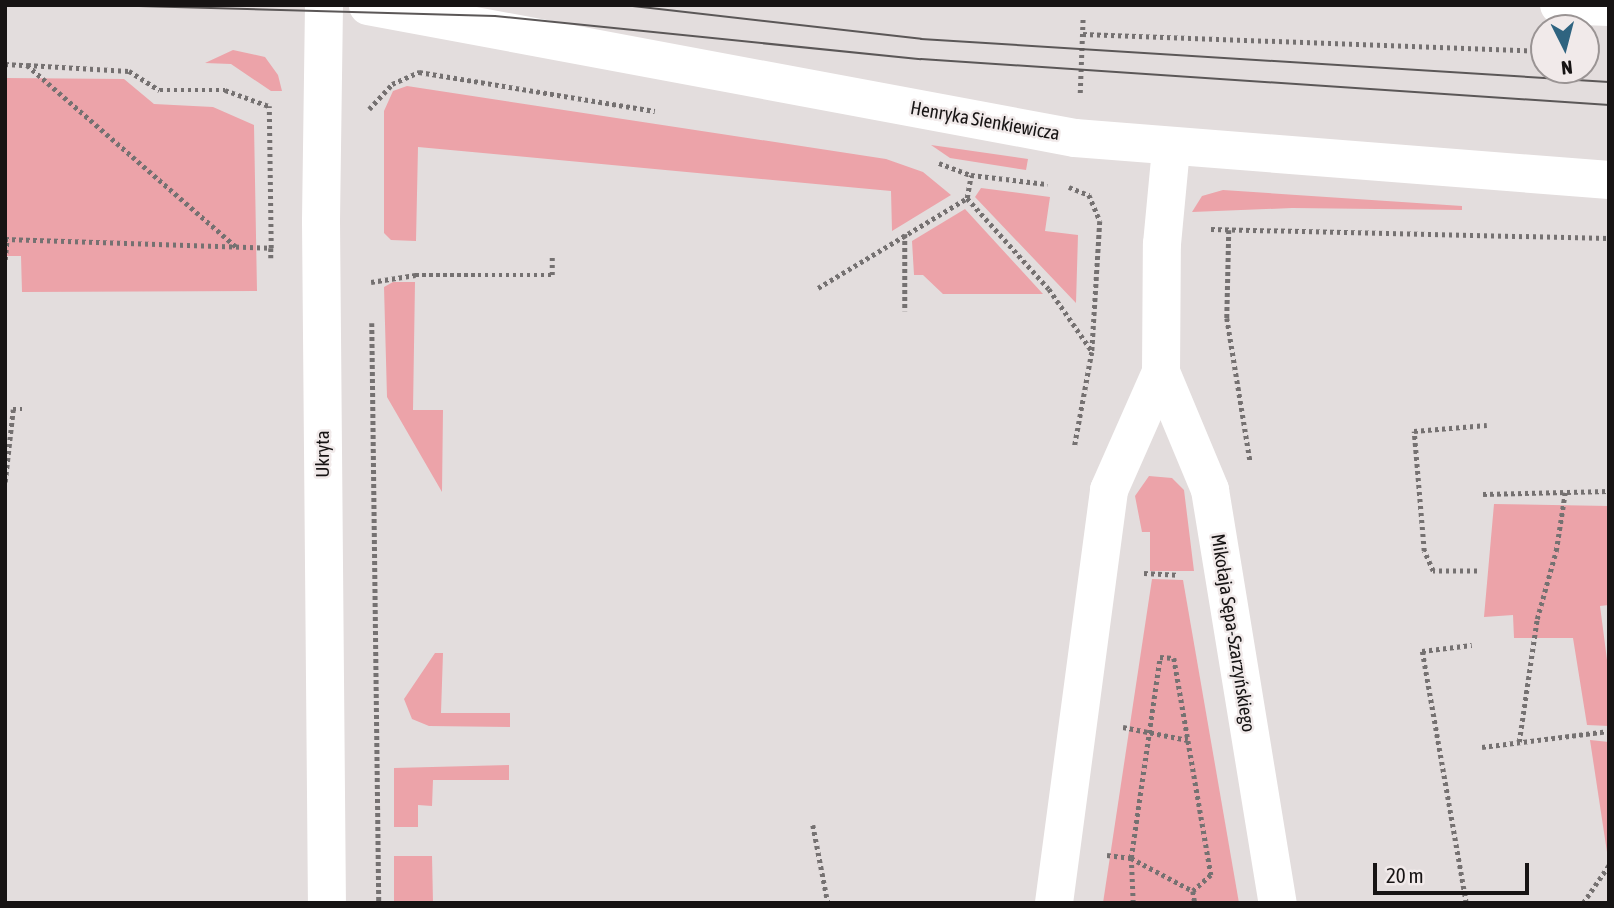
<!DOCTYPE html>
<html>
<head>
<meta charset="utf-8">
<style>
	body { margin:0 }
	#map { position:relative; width:1614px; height:908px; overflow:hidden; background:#e3dddd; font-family:"Asap Condensed",sans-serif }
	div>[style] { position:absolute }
	.green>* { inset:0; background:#eca3a9 }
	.path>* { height:4.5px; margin-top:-2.25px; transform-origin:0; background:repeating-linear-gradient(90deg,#757171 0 3.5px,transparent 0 7px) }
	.street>* { height:38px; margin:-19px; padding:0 19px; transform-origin:19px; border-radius:19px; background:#fff }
	.secondary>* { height:38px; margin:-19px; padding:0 19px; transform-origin:19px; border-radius:19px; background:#fff }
	.tram>* { height:2px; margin:-1px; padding:0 1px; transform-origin:1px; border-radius:1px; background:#5b5757 }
	span { translate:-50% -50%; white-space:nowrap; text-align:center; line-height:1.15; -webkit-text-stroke:5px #f1eaea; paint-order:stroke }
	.street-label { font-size:19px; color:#171414 }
	.frame { position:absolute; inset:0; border:7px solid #171414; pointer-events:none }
	.north { position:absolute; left:1530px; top:14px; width:70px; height:70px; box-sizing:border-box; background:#f1eaea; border:2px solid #9a9494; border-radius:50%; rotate:174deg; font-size:19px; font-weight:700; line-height:28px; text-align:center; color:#171414 }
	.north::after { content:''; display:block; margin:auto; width:24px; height:32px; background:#2f6480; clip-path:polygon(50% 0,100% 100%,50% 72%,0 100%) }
	.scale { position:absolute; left:1373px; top:863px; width:156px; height:32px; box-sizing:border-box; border:4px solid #171414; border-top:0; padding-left:9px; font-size:21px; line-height:24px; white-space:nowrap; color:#171414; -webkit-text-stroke:5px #f1eaea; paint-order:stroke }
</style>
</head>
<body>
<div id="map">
	<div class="green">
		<div style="clip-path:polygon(233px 50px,265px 57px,278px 75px,282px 91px,271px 91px,231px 64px,205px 63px)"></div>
		<div style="clip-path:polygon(5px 78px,124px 79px,154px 104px,213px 107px,254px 125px,257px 291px,22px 292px,21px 256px,5px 256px)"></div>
		<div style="clip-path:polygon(407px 86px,886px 159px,923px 172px,951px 195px,892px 231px,891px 191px,418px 147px,416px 241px,391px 240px,384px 233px,384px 111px,393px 91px)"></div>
		<div style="clip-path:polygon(931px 145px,1028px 159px,1026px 170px,950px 158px)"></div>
		<div style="clip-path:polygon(981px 188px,1050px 197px,1045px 231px,1078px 235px,1076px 303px,975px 197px)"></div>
		<div style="clip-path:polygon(1223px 190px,1462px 206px,1462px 210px,1292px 208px,1192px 212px,1202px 196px)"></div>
		<div style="clip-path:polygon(965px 209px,1043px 294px,943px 294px,923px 275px,914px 275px,912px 241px)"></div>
		<div style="clip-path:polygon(393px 282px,415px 282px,413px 410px,443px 410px,442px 492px,387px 397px,384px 287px)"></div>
		<div style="clip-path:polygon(1149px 476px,1172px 478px,1184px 490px,1194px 571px,1150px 571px,1150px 532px,1142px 532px,1135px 496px)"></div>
		<div style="clip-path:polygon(1494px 504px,1609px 506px,1609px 605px,1600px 606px,1609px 675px,1609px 726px,1587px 725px,1573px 638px,1514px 638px,1513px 615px,1484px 617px)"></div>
		<div style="clip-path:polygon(1152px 579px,1183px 580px,1239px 903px,1103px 903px)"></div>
		<div style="clip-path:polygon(435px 653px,443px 653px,441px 713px,510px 713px,510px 727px,429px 726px,412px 719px,404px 699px)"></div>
		<div style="clip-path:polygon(1590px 740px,1609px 742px,1607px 852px)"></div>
		<div style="clip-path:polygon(509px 765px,509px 780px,433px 780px,432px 806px,418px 805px,418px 827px,394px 827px,394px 768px)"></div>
		<div style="clip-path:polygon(394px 856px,432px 856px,433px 903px,394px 903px)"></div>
	</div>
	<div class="path">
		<div style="left:1083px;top:34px;width:460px;rotate:2.1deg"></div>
		<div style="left:5px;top:64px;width:22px;rotate:3deg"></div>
		<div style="left:27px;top:65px;width:277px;rotate:41deg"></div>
		<div style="left:27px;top:65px;width:102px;rotate:3.4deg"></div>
		<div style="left:129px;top:71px;width:36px;rotate:32deg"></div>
		<div style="left:160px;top:90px;width:65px"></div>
		<div style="left:225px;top:90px;width:47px;rotate:20deg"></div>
		<div style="left:1080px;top:93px;width:77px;rotate:-87.8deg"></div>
		<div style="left:369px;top:109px;width:34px;rotate:-47deg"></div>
		<div style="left:392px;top:84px;width:30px;rotate:-24deg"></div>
		<div style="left:419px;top:72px;width:239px;rotate:9.4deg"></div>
		<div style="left:939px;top:163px;width:34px;rotate:21deg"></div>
		<div style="left:1069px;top:187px;width:22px;rotate:22deg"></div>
		<div style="left:1089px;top:195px;width:28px;rotate:67deg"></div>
		<div style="left:1100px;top:221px;width:131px;rotate:93.5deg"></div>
		<div style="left:1092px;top:352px;width:95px;rotate:100.4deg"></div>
		<div style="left:967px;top:198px;width:23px;rotate:-80deg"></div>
		<div style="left:971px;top:175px;width:77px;rotate:6.8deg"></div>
		<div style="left:1211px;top:229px;width:398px;rotate:1.3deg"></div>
		<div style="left:1229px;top:230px;width:88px;rotate:91.3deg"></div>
		<div style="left:1227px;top:318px;width:144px;rotate:80.8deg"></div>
		<div style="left:905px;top:234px;width:77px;rotate:90deg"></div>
		<div style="left:5px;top:239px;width:266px;rotate:1.9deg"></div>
		<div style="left:271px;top:248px;width:142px;rotate:-90.8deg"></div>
		<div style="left:271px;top:248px;width:10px;rotate:90deg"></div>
		<div style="left:5px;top:260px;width:21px;rotate:-85deg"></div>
		<div style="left:371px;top:282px;width:45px;rotate:-9deg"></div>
		<div style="left:415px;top:275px;width:137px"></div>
		<div style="left:552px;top:275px;width:18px;rotate:-90deg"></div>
		<div style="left:818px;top:288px;width:174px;rotate:-31.1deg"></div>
		<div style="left:967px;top:198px;width:122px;rotate:48deg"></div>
		<div style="left:1049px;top:289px;width:75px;rotate:55.3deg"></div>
		<div style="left:372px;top:323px;width:580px;rotate:89.31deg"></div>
		<div style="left:5px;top:482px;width:73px;rotate:-83.7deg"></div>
		<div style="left:13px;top:409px;width:9px"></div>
		<div style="left:1483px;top:494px;width:126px;rotate:-1.4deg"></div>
		<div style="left:1477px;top:571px;width:44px;rotate:180deg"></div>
		<div style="left:1433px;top:571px;width:22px;rotate:-114deg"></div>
		<div style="left:1424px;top:551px;width:120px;rotate:-94.8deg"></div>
		<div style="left:1414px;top:431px;width:73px;rotate:-4.7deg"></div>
		<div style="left:1144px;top:573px;width:33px;rotate:3deg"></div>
		<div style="left:1123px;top:727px;width:66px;rotate:11.3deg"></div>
		<div style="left:1519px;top:742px;width:124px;rotate:-81.7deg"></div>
		<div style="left:1537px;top:619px;width:71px;rotate:-74.4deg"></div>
		<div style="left:1556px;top:551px;width:59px;rotate:-81.2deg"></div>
		<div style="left:1482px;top:747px;width:128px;rotate:-7.2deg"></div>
		<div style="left:813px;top:825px;width:79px;rotate:79.1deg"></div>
		<div style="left:1107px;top:855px;width:24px;rotate:7deg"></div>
		<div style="left:1131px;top:858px;width:70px;rotate:28deg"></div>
		<div style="left:1133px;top:903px;width:45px;rotate:-92.5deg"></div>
		<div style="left:1131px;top:858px;width:203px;rotate:-81.8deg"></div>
		<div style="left:1160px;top:657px;width:14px;rotate:4deg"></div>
		<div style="left:1174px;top:658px;width:220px;rotate:80.3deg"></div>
		<div style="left:1211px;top:875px;width:24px;rotate:138deg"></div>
		<div style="left:1193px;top:891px;width:12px;rotate:81deg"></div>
		<div style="left:1466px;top:903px;width:256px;rotate:-99.9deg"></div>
		<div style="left:1422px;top:651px;width:50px;rotate:-6.8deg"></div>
		<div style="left:1583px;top:903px;width:46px;rotate:-55.6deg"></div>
	</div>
	<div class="street">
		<div style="left:324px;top:5px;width:216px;rotate:90.8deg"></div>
		<div style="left:321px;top:221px;width:682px;rotate:89.5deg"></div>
		<div style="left:1161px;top:372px;width:128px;rotate:67.4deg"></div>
		<div style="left:1210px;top:490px;width:419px;rotate:80.7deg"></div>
		<div style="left:1054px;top:903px;width:417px;rotate:-82.4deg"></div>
		<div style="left:1109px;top:490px;width:129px;rotate:-66.2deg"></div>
		<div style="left:1161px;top:372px;width:128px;rotate:-89.6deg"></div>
		<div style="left:1162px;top:244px;width:96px;rotate:-84.6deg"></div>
	</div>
	<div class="secondary">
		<div style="left:1559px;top:5px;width:50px;rotate:2.3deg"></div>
		<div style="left:368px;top:6px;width:719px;rotate:10.58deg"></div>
		<div style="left:1075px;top:138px;width:536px;rotate:4.5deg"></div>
	</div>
	<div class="tram">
		<div style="left:103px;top:5px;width:392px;rotate:1.6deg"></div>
		<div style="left:495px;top:16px;width:428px;rotate:5.8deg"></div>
		<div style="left:921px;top:59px;width:690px;rotate:3.83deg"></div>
		<div style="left:624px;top:5px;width:299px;rotate:6.5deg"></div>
		<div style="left:921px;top:39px;width:689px;rotate:3.58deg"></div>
	</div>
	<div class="street-label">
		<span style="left:985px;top:121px;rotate:10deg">Henryka Sienkiewicza</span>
		<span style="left:323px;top:454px;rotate:-90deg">Ukryta</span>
		<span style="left:1233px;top:633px;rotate:81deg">Mikołaja Sępa-Szarzyńskiego</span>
	</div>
	<div class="frame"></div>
	<div class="north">N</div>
	<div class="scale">20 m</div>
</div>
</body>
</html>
